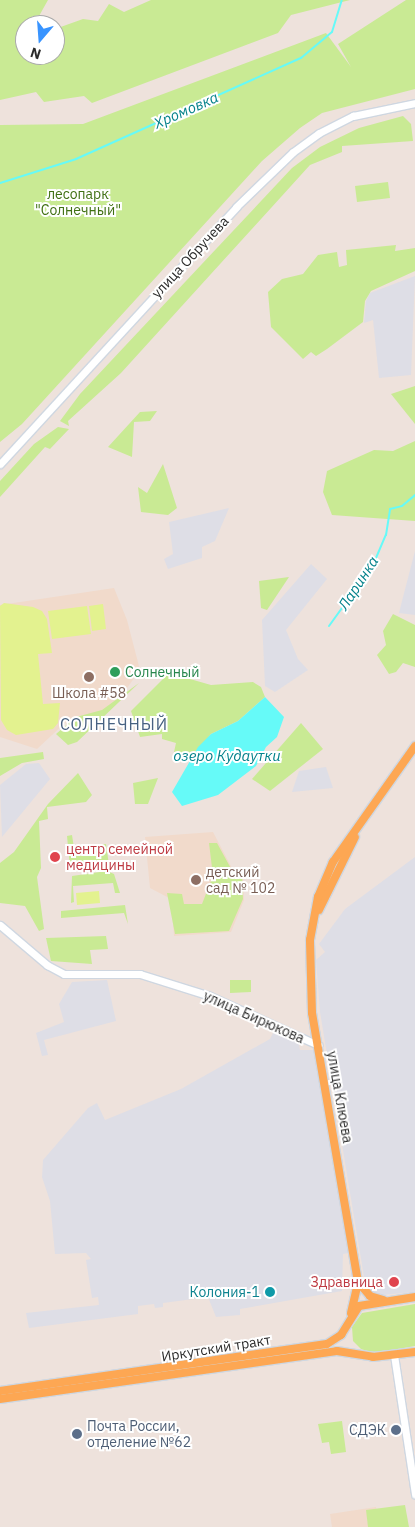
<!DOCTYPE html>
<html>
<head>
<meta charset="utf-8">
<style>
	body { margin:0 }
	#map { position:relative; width:415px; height:1527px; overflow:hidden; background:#eee2dc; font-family:"IBM Plex Sans",sans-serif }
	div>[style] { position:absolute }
	.industrial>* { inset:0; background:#dedee6 }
	.education>* { inset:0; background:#f1dacb }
	.green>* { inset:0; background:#c9ea94 }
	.pitch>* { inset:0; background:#e3f28f }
	.water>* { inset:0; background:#66faf8 }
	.stream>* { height:2px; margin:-1px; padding:0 1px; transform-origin:1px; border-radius:1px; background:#66faf8 }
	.roads { filter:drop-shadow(1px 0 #cfd7e1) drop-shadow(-1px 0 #cfd7e1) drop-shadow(0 1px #cfd7e1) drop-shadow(0 -1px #cfd7e1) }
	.secondary>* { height:7px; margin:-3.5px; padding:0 3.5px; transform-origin:3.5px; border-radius:3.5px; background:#fff }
	.primary>* { height:8px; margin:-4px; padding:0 4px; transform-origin:4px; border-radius:4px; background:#fda753 }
	.dots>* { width:14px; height:14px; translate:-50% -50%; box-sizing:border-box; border:2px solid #fff; border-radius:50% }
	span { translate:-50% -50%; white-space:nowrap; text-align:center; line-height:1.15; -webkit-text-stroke:4px #fff; paint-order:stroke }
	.park-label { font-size:14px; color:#407014 }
	.street-label { font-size:14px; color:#2b2b2b }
	.leisure-label { font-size:14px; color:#27864d }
	.left { translate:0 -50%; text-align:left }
	.education-label { font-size:14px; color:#785e54 }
	.health-label { font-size:14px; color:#be3a42 }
	.right { translate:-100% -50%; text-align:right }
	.culture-label { font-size:14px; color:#0d838f }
	.service-label { font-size:14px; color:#4e5e75 }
	.water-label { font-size:15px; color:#04828b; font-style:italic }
	.quarter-label { font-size:16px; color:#476181; letter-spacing:1px }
	.north { position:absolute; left:15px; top:15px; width:50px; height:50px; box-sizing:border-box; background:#fff; border:1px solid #aaa; border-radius:50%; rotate:198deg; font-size:14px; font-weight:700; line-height:20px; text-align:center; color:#2b2b2b }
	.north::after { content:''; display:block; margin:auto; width:18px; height:22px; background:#3994ff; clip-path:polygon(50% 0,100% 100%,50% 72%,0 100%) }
</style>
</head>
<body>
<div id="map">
	<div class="industrial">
		<div style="clip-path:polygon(415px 276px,411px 375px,379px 378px,373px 320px,364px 323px,366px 301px,370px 293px)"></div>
		<div style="clip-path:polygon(229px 508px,215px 541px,202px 547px,202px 558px,168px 569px,164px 559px,173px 554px,169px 522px)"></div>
		<div style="clip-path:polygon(415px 551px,415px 615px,399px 613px,402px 601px)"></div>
		<div style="clip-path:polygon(311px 564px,327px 579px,286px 630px,298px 659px,308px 670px,275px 692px,265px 686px,262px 620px)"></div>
		<div style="clip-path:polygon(39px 763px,50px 779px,2px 837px,0 785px,26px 764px)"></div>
		<div style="clip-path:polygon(326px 767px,333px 788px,292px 792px,299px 771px)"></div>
		<div style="clip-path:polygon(415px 857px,415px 1292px,382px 1295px,368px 1289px,365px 1283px,320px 1012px,316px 960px,325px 952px,319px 944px,345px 909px)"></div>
		<div style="clip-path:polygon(107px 980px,116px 1021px,44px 1040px,48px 1055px,42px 1056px,36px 1033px,64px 1022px,59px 1004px,72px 982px)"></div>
		<div style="clip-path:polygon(274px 1031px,298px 1040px,300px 1050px,313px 1050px,315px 1054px,348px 1253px,343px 1254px,342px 1291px,240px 1309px,240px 1315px,216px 1317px,208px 1297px,163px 1303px,163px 1307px,155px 1308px,154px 1304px,138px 1306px,138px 1314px,29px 1328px,26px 1313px,99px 1305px,98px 1297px,92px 1298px,86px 1260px,91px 1259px,86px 1253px,55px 1254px,50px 1201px,42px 1177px,43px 1160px,88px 1108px,97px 1103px,105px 1120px,181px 1089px,270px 1039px)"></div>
	</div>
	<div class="education">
		<div style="clip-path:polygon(114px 588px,127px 620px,140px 670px,122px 695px,104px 711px,66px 722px,37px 749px,0 737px,0 605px)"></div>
		<div style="clip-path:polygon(213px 832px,234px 872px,243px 872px,244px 900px,231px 932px,174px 936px,171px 899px,150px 888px,145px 837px)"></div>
		<div style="clip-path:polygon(376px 1507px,379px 1527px,332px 1527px,330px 1514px)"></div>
	</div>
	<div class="green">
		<div style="clip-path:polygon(0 0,48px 0,34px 25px,25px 25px,25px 55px,55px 55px,55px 29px,83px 19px,98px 21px,109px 4px,124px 12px,151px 0,350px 0,291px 15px,278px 33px,92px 103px,84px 96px,44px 102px,36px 92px,0 100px)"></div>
		<div style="clip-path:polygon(406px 0,415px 0,415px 89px,322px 113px,300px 128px,262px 161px,22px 424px,0 442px,0 125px,83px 124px,326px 33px,351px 67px,338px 44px)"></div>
		<div style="clip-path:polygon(403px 116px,411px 124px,413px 141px,342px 146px,342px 152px,310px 165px,121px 373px,68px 421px,69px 426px,60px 421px,80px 394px,292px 168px,320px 147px,359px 128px)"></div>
		<div style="clip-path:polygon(388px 182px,390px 198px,357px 202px,355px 186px)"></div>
		<div style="clip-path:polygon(396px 245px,395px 251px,415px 248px,415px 271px,371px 291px,365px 301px,363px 322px,327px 349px,316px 356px,311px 352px,303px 359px,271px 327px,268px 292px,282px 279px,303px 274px,318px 255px,337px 252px,339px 267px,347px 265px,346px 250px)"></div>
		<div style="clip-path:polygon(415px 386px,415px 424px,391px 394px)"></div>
		<div style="clip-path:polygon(157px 411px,150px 421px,134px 422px,132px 457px,108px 447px,140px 412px)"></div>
		<div style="clip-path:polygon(58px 427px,69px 429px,50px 449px,45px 447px,0 497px,0 481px,34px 444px)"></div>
		<div style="clip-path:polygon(415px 441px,415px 521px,332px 515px,323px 492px,327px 471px,374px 450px,393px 451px)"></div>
		<div style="clip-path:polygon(163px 464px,177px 508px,168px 515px,141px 512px,138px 487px,147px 493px)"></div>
		<div style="clip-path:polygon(289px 577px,267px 610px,261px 608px,259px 581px)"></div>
		<div style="clip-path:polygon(393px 614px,415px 625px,415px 667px,403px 663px,396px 672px,389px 674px,377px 655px,386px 645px,383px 631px)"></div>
		<div style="clip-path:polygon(169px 673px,211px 685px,253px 682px,261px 687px,265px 697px,238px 721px,211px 734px,191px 760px,174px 752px,176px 743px,162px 739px,162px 734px,140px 737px,131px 711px)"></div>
		<div style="clip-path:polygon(139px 683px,77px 742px,68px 745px,56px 734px,76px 717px,102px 710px)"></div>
		<div style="clip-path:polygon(301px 723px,323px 749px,270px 791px,252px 779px)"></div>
		<div style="clip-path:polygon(43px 752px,44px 759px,22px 763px,0 776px,0 758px)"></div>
		<div style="clip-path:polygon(78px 773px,92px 795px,86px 802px,47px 807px,48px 819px,39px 821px,41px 868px,37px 877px,44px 929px,39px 931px,25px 906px,0 903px,0 863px,14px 852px,48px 804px)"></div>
		<div style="clip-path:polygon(158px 778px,148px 804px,135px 804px,133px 783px)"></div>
		<div style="clip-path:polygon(72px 835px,74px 848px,106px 844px,109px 865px,70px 867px,67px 836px)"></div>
		<div style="clip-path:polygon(209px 843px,217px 843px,234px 874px,242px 873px,243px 899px,229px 931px,175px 934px,167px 893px,182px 894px,184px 904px,202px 904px,213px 876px)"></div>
		<div style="clip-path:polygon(107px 871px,114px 874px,120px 893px,115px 893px,113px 883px,73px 886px,74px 902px,71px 903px,72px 876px)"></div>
		<div style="clip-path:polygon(125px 905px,128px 924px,124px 913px,61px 918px,61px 911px)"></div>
		<div style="clip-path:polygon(106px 936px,108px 949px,90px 950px,92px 964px,51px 961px,46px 938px)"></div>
		<div style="clip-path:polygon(230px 980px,251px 980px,251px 992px,230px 993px)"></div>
		<div style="clip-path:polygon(415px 1304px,415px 1346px,374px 1353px,361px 1349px,353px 1341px,352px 1327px,362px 1313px)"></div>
		<div style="clip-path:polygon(342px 1421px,346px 1452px,331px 1454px,329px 1442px,322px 1443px,318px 1424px)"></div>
		<div style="clip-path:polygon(405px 1505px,409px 1527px,368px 1527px,366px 1510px)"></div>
	</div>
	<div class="pitch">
		<div style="clip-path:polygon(4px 603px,33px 607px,42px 611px,47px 619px,52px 653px,38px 654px,43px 704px,60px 703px,58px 723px,53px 729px,16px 735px,7px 730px,1px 720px,0 606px)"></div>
		<div style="clip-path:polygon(103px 604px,106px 629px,92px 631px,89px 606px)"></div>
		<div style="clip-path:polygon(87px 606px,91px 634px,52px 639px,48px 611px)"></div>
		<div style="clip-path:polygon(99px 891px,100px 903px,77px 905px,76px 893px)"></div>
	</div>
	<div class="water">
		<div style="clip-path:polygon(265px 697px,284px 717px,277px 737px,266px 747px,256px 766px,218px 795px,182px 806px,172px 792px,198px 747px,211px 734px,238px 721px)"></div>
	</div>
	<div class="stream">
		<div style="left:0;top:183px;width:80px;rotate:-17.5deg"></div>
		<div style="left:76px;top:159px;width:247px;rotate:-24.2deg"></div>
		<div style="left:301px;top:58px;width:40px;rotate:-40deg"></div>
		<div style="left:332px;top:32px;width:34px;rotate:-73deg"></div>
		<div style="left:329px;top:626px;width:75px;rotate:-54.2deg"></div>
		<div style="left:373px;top:565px;width:33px;rotate:-67deg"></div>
		<div style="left:386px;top:535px;width:26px;rotate:-81deg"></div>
		<div style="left:390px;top:509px;width:12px;rotate:-14deg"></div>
		<div style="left:402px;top:506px;width:17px;rotate:-40deg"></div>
	</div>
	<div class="roads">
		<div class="secondary">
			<div style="left:0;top:464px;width:349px;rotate:-47.4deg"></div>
			<div style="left:236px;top:207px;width:79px;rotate:-44deg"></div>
			<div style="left:293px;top:152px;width:32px;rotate:-36deg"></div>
			<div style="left:319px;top:133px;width:38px;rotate:-27deg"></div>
			<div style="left:353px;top:116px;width:63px;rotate:-11.8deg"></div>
			<div style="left:0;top:925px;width:62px;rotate:40.4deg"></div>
			<div style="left:47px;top:965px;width:19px;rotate:28deg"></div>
			<div style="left:64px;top:974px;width:76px"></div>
			<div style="left:140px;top:974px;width:73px;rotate:17.4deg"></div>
			<div style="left:210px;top:996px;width:119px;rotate:24.4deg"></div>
			<div style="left:394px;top:1355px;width:141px;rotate:81.4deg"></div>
		</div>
		<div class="primary">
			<div style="left:319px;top:910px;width:81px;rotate:-63.7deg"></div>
			<div style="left:358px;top:1282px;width:18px;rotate:49deg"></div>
			<div style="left:370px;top:1296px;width:14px;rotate:17deg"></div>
			<div style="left:351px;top:1313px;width:32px;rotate:-77deg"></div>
			<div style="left:358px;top:1282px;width:273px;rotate:-99.7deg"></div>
			<div style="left:312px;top:1013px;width:73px;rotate:-91.6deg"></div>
			<div style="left:310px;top:940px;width:44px;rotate:-79.5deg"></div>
			<div style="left:318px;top:897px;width:38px;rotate:-67deg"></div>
			<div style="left:333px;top:862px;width:142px;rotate:-54.7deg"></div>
			<div style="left:0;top:1391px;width:330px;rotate:-8.2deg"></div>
			<div style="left:327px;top:1344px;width:17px;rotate:-33deg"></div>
			<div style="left:341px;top:1335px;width:34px;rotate:-58deg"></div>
			<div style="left:359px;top:1306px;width:57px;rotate:-9.1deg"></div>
			<div style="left:0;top:1399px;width:340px;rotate:-8.1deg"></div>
			<div style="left:337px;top:1351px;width:36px;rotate:9deg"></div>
			<div style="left:373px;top:1357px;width:42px;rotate:-6.8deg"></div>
		</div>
	</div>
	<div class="dots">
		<div style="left:115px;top:672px;background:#2e9e5b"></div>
		<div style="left:89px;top:677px;background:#8d6e63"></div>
		<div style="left:55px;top:857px;background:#e0444e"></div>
		<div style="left:196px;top:880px;background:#8d6e63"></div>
		<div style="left:394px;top:1282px;background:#e0444e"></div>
		<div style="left:270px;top:1292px;background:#0f9aa8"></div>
		<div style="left:396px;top:1430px;background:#5c6f8a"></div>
		<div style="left:77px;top:1434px;background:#5c6f8a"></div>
	</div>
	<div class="park-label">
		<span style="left:78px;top:202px">лесопарк<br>"Солнечный"</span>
	</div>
	<div class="street-label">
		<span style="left:190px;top:257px;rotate:-47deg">улица Обручева</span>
		<span style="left:254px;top:1017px;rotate:24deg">улица Бирюкова</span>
		<span style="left:340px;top:1097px;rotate:80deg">улица Клюева</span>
		<span style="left:216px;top:1348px;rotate:-9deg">Иркутский тракт</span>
	</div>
	<div class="leisure-label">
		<span class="left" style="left:125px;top:672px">Солнечный</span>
	</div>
	<div class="education-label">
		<span style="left:89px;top:693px">Школа #58</span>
		<span class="left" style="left:206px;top:880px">детский<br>сад № 102</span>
	</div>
	<div class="health-label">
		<span class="left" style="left:66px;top:857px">центр семейной<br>медицины</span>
		<span class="right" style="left:383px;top:1282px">Здравница</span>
	</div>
	<div class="culture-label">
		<span class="right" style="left:260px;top:1292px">Колония-1</span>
	</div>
	<div class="service-label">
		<span class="left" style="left:87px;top:1434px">Почта России,<br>отделение №62</span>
		<span class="right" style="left:386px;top:1430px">СДЭК</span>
	</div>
	<div class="water-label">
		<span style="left:186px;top:110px;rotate:-24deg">Хромовка</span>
		<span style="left:358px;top:583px;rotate:-57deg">Ларинка</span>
		<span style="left:227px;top:756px">озеро Кудаутки</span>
	</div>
	<div class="quarter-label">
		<span style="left:114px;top:724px">СОЛНЕЧНЫЙ</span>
	</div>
	<div class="north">N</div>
</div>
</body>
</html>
